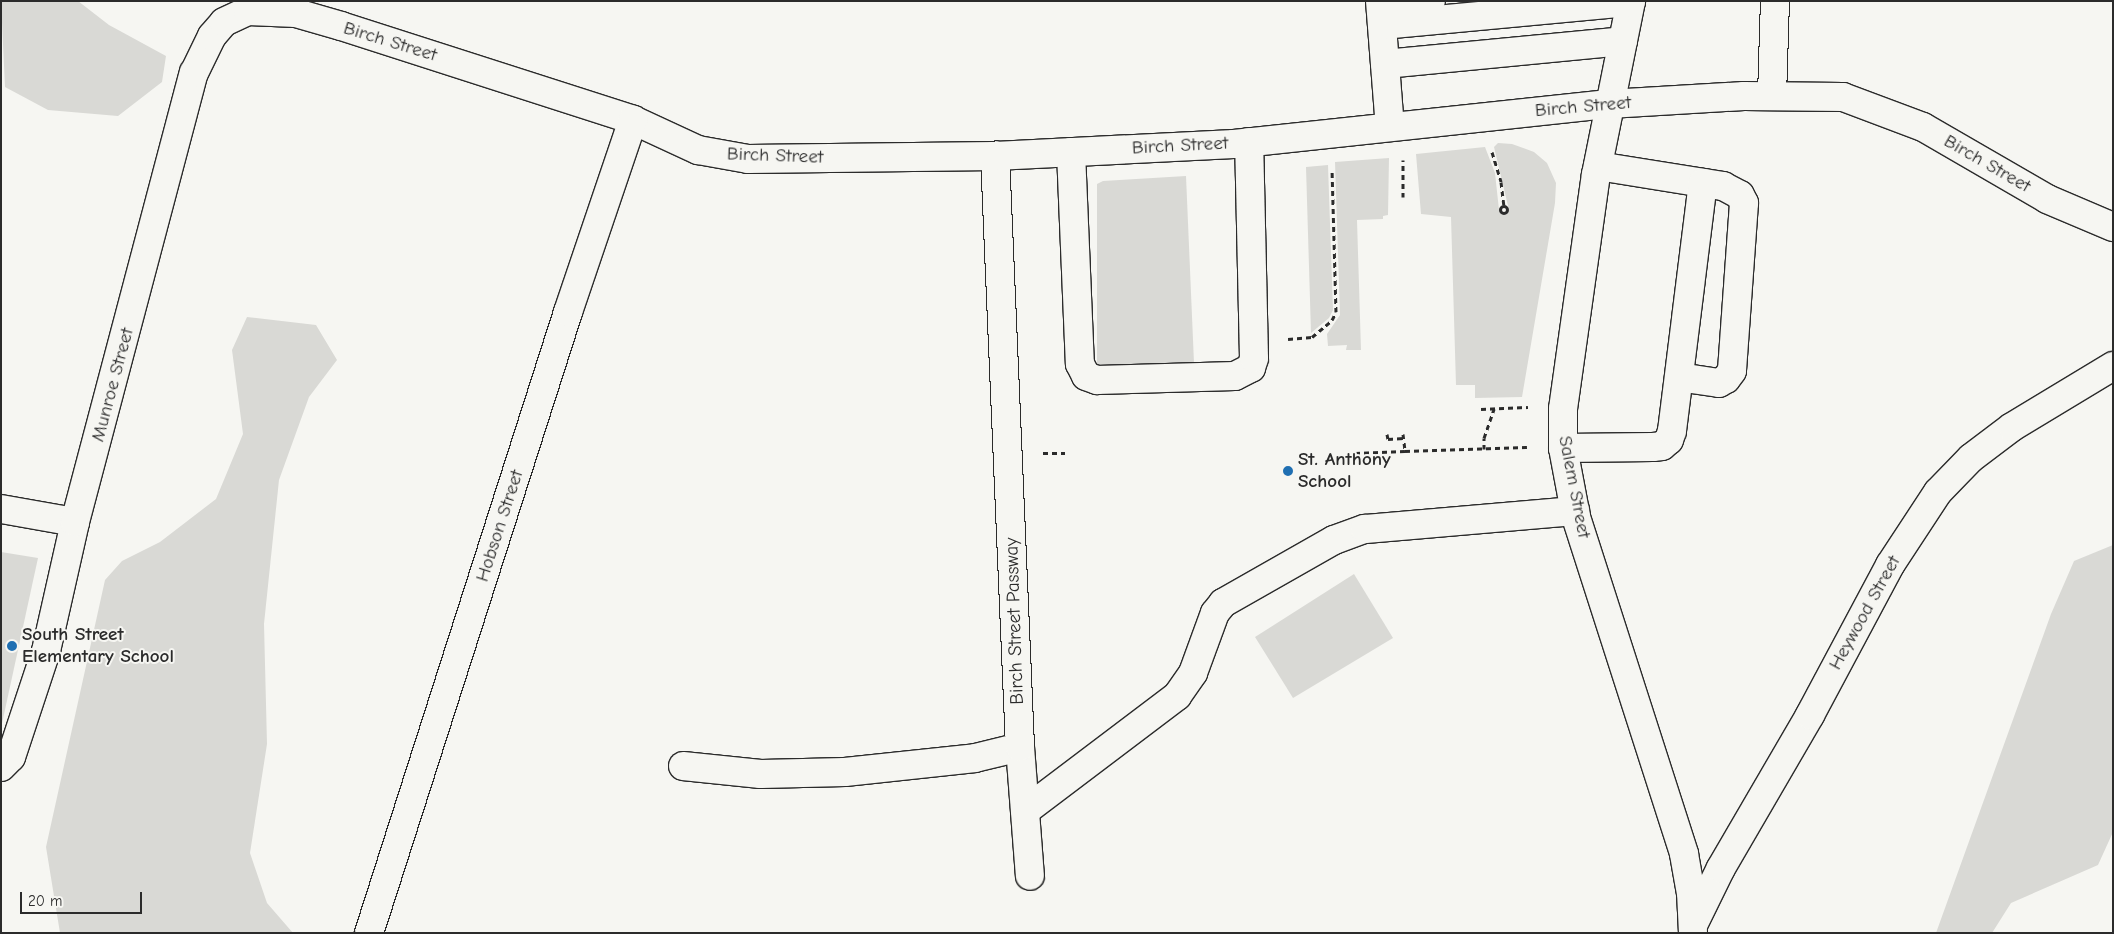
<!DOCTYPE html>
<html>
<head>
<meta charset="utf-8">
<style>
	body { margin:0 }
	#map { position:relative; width:2114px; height:934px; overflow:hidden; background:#f6f6f2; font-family:"Comic Neue",sans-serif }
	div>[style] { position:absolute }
	.green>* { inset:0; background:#d9d9d5 }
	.path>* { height:3px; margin-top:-1.5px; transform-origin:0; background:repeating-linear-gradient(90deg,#2b2b2b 0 5px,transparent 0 9px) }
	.path>.ring { margin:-1.5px; padding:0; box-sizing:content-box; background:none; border:3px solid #2b2b2b; border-radius:50% }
	.roads { filter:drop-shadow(1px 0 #2b2b2b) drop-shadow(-1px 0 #2b2b2b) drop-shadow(0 1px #2b2b2b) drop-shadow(0 -1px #2b2b2b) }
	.minor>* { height:28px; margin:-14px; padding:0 14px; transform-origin:14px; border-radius:14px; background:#f6f6f2 }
	.dots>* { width:14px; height:14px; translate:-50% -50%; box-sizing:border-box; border:2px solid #f6f6f2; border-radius:50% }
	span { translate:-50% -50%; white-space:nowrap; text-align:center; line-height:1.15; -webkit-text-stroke:4px #f6f6f2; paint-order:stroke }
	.street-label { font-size:19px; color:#2b2b2b }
	.poi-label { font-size:19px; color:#2b2b2b; font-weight:700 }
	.left { translate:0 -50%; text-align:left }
	.frame { position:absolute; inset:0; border:2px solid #2b2b2b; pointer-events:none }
	.scale { position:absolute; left:20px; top:892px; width:122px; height:22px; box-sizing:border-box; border:2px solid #2b2b2b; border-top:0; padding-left:6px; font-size:15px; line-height:18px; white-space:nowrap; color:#2b2b2b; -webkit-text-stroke:4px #f6f6f2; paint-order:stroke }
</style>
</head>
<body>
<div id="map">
	<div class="green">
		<div style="clip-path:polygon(1px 1px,78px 1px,109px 25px,166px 56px,162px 82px,118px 116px,48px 110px,5px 87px)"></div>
		<div style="clip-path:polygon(1512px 144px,1534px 152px,1547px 163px,1556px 183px,1555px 203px,1522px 397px,1475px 398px,1475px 385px,1456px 385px,1451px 217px,1421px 214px,1416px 154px,1485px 147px,1495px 173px,1499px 210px,1504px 215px,1509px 210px,1494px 147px,1498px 143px)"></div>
		<div style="clip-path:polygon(1389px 158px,1388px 215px,1383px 216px,1383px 219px,1357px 220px,1361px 350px,1346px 350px,1347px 345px,1328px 346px,1327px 334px,1340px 315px,1335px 162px)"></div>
		<div style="clip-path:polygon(1328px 165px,1333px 310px,1329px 318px,1311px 333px,1306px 167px)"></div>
		<div style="clip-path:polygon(1186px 176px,1194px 363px,1097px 366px,1097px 184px,1103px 181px)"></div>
		<div style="clip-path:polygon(247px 317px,316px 325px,337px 360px,309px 397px,279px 480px,264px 624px,267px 744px,250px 853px,267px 903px,293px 933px,60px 933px,46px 847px,105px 580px,122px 561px,160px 542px,216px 499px,243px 434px,232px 350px)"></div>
		<div style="clip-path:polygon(2113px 545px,2113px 832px,2098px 865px,2011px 903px,1992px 933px,1936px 933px,2051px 614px,2074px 561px)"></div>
		<div style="clip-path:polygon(1px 552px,38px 558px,1px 728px)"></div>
		<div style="clip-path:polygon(1354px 574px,1393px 638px,1293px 698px,1255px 637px)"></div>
	</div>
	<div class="path">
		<div style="left:1492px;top:152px;width:31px;rotate:73deg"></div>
		<div style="left:1501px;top:182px;width:25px;rotate:83deg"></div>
		<div style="left:1403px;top:197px;width:37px;rotate:-90deg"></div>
		<div class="ring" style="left:1500.5px;top:206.5px;width:4px;height:4px"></div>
		<div style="left:1288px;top:339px;width:24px;rotate:-5deg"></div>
		<div style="left:1312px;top:337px;width:26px;rotate:-40deg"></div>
		<div style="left:1332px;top:320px;width:9px;rotate:-63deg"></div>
		<div style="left:1336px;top:312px;width:143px;rotate:-91.6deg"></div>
		<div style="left:1481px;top:409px;width:47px;rotate:-2.4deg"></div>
		<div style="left:1387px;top:434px;width:5px;rotate:79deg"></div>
		<div style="left:1388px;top:439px;width:16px;rotate:-4deg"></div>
		<div style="left:1403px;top:434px;width:17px;rotate:83deg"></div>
		<div style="left:1405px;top:451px;width:122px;rotate:-1.9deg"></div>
		<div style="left:1484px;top:449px;width:11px;rotate:-90deg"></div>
		<div style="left:1484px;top:438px;width:31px;rotate:-71deg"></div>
		<div style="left:1043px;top:453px;width:22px"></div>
		<div style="left:1355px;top:453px;width:50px;rotate:-2.3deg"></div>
	</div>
	<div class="roads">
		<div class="minor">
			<div style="left:1380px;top:1px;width:126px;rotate:85.5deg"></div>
			<div style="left:1631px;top:1px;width:177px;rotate:101.4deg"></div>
			<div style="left:1596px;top:174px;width:237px;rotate:98deg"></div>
			<div style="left:1563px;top:409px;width:39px;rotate:90deg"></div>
			<div style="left:1563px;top:448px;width:70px;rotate:79.3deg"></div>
			<div style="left:1576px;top:517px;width:354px;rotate:72.2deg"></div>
			<div style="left:1684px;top:854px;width:39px;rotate:80deg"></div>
			<div style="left:1691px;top:892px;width:41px;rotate:87.2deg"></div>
			<div style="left:1381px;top:6px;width:50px;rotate:-5.7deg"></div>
			<div style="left:1382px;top:25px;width:250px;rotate:-5.3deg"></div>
			<div style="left:1385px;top:64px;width:239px;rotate:-5.5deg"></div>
			<div style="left:1772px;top:96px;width:95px;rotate:-88.2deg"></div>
			<div style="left:1071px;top:152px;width:212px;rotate:87.6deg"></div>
			<div style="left:1080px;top:364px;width:13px;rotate:63deg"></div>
			<div style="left:1086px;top:376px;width:12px;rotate:20deg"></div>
			<div style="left:1097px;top:380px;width:138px;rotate:-1.7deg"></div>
			<div style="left:1235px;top:376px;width:18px;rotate:-27deg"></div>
			<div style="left:1251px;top:368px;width:10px;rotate:-73deg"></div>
			<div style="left:1254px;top:358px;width:216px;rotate:-91.3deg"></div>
			<div style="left:1598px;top:166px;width:127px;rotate:9.1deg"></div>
			<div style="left:1723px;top:186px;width:19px;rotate:28deg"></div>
			<div style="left:1740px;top:195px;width:9px;rotate:63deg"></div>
			<div style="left:1744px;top:203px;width:168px;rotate:94.1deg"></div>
			<div style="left:1732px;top:371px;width:10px;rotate:127deg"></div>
			<div style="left:1726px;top:379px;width:8px;rotate:150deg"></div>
			<div style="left:1719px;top:383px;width:40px;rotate:-171.5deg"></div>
			<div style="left:1563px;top:448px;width:90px;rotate:-0.6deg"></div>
			<div style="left:1653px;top:447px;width:9px;rotate:-6deg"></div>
			<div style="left:1662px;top:446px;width:9px;rotate:-41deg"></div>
			<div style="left:1669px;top:440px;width:9px;rotate:-72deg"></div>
			<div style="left:1672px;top:431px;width:250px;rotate:-82.9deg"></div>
			<div style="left:1px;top:509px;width:75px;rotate:10deg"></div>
			<div style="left:1020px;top:747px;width:129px;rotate:85.6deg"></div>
			<div style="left:683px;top:766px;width:78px;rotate:5.9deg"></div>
			<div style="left:761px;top:774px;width:84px;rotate:-1.4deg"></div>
			<div style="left:845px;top:772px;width:131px;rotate:-6.1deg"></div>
			<div style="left:975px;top:758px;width:46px;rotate:-13.7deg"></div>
			<div style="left:1020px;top:747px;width:592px;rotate:-92.42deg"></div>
			<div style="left:1px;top:767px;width:14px;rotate:-45deg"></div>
			<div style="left:11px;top:757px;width:112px;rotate:-71.7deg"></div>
			<div style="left:46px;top:651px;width:132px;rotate:-77.3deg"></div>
			<div style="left:75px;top:522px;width:465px;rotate:-75.2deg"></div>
			<div style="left:194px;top:73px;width:41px;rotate:-64.1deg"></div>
			<div style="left:212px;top:36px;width:18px;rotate:-49deg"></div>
			<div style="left:224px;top:22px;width:26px;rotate:-25deg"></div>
			<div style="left:248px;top:11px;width:48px;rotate:2.4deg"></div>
			<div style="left:296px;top:13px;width:47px;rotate:16.1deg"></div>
			<div style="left:341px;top:26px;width:307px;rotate:17.8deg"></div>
			<div style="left:633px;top:120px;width:72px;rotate:24.8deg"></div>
			<div style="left:698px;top:150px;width:51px;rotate:10.2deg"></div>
			<div style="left:748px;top:159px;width:247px;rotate:-0.7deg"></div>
			<div style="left:995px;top:156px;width:239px;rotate:-2.9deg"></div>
			<div style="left:1234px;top:144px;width:377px;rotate:-6.1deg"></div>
			<div style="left:1609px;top:104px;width:135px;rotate:-3.4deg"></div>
			<div style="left:1744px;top:96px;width:99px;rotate:0.6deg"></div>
			<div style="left:1843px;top:97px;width:85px;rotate:20.6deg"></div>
			<div style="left:1923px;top:127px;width:143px;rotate:30.1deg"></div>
			<div style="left:2047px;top:199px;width:72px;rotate:23deg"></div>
			<div style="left:1025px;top:811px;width:191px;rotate:-37.1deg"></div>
			<div style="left:1177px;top:696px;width:28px;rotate:-55deg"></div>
			<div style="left:1193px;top:673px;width:64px;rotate:-69.9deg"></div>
			<div style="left:1215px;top:613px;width:13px;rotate:-51deg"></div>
			<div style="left:1223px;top:603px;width:128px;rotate:-29.6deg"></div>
			<div style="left:1334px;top:540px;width:33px;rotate:-20deg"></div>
			<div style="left:1365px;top:529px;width:211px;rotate:-4.9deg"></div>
			<div style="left:1694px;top:923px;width:61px;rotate:-63.9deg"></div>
			<div style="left:1721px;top:868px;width:177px;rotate:-59.8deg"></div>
			<div style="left:1810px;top:715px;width:170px;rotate:-61.9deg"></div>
			<div style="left:1890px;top:565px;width:87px;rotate:-56.7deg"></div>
			<div style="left:1938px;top:492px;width:47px;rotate:-45.9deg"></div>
			<div style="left:1971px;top:458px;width:51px;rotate:-37.1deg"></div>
			<div style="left:2012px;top:427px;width:118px;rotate:-31.1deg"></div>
			<div style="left:369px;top:933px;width:652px;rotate:-72.23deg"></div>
			<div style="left:568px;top:312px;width:203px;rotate:-71.3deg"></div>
		</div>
	</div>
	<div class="dots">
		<div style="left:1288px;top:471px;background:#1f6fb2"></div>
		<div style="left:12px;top:646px;background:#1f6fb2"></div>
	</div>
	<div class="street-label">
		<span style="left:390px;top:42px;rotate:17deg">Birch Street</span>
		<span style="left:1583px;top:107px;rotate:-5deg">Birch Street</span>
		<span style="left:1180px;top:146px;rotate:-3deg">Birch Street</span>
		<span style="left:775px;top:156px;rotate:2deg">Birch Street</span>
		<span style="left:1987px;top:164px;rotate:30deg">Birch Street</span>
		<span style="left:113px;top:385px;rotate:-75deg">Munroe Street</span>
		<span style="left:1574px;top:487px;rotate:79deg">Salem Street</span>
		<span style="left:500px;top:526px;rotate:-72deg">Hobson Street</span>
		<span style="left:1865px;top:613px;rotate:-61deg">Heywood Street</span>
		<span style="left:1015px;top:621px;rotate:-92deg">Birch Street Passway</span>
	</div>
	<div class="poi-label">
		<span class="left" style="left:1298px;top:471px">St. Anthony<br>School</span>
		<span class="left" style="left:22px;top:646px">South Street<br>Elementary School</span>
	</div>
	<div class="frame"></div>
	<div class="scale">20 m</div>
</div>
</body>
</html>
